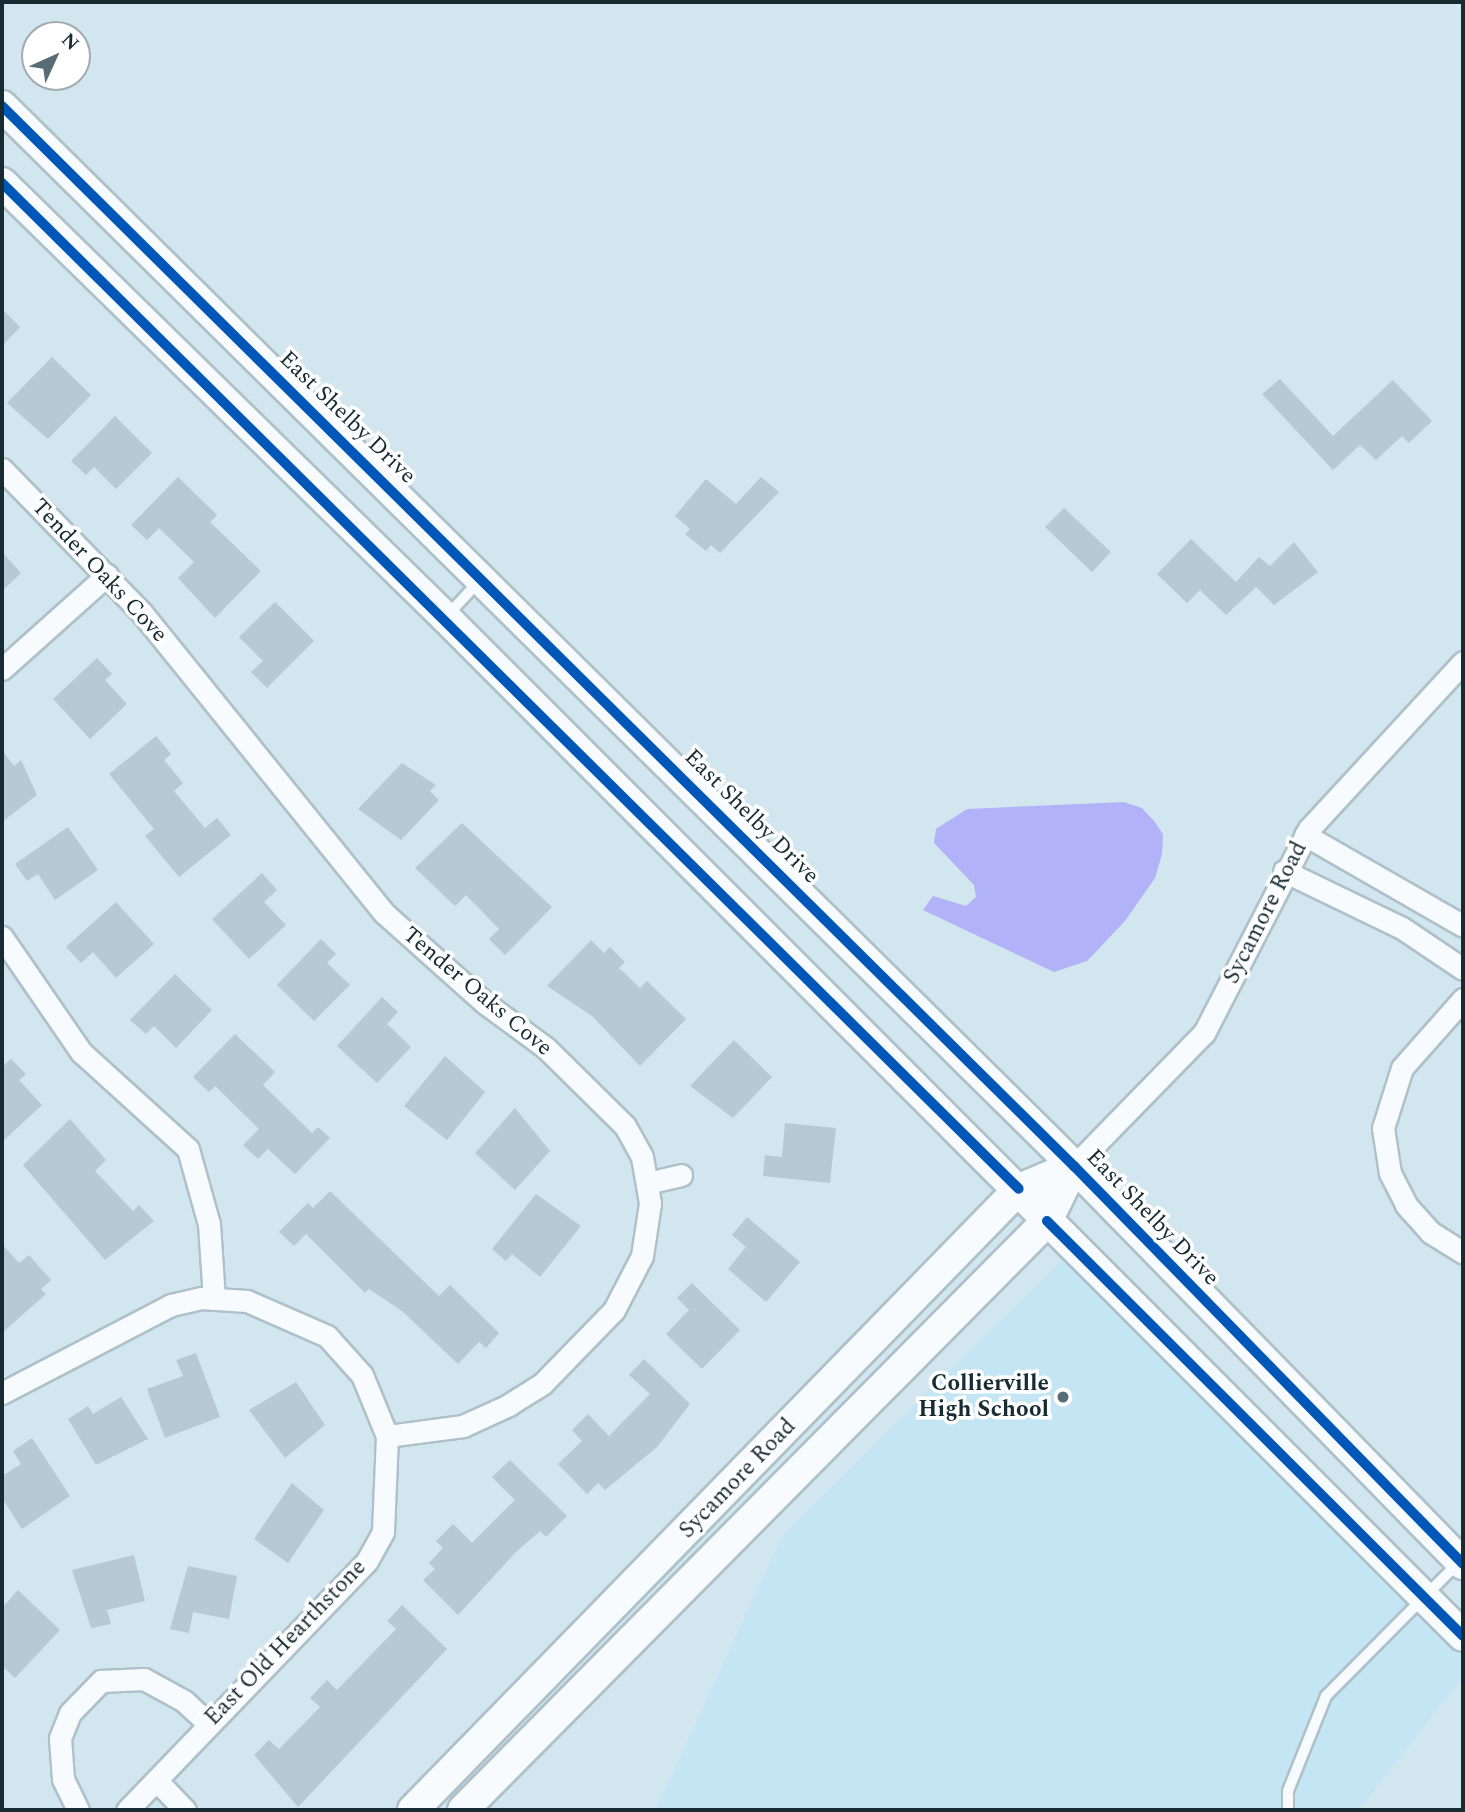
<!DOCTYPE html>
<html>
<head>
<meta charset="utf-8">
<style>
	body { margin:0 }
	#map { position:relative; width:1465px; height:1812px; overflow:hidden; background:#d1e6ef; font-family:Spectral,serif }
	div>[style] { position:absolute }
	.built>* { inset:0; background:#c3e5f4 }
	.water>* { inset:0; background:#b2b2f8 }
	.building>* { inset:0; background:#b7c9d2 }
	.roads { filter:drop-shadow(2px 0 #aec1c9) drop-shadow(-2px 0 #aec1c9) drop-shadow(0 2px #aec1c9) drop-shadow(0 -2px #aec1c9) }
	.lane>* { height:10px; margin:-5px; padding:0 5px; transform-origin:5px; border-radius:5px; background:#f8fbfd }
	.street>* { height:21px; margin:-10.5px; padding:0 10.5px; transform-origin:10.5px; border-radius:10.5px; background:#f8fbfd }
	.secondary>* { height:30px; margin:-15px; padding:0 15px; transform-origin:15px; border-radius:15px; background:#f8fbfd }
	.cycleway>* { height:10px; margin:-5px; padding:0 5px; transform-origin:5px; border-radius:5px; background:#0057b8 }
	.dots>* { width:19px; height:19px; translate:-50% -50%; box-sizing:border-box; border:4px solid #fff; border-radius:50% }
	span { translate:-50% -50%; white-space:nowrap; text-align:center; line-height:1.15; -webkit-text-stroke:7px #fff; paint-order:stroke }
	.street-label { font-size:23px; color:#172b33 }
	.poi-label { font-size:23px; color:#172b33; font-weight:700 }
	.right { translate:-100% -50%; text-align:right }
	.frame { position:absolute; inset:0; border:4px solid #172b33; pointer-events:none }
	.north { position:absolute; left:21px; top:21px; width:70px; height:70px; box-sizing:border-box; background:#fff; border:2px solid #a2aaad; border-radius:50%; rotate:45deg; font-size:19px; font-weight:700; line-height:28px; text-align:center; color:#172b33 }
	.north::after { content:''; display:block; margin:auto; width:24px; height:32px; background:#586c75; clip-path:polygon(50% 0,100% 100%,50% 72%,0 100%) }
</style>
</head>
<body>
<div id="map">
	<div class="built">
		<div style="clip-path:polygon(1064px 1258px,1463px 1658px,1463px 1677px,1359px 1810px,656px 1810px,782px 1536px)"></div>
	</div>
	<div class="water">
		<div style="clip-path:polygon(1124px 802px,1142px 808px,1154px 821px,1163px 834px,1162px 854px,1155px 878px,1125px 921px,1087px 961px,1054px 972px,923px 910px,933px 896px,966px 906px,976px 897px,974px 885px,934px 843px,936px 829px,967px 809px)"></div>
	</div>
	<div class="building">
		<div style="clip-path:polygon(2px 309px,20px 327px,2px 346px)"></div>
		<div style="clip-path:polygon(52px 357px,91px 395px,48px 439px,7px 403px)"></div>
		<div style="clip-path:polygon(1280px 379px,1333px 436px,1393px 380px,1432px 421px,1409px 443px,1402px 436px,1376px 460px,1360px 445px,1333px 470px,1262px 394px)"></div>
		<div style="clip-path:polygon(115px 416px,152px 453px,116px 489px,94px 467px,86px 475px,71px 461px)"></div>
		<div style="clip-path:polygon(178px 477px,217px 515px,210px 522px,261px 571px,215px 618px,178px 578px,194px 562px,159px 528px,147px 540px,131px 525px)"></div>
		<div style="clip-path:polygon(761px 477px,779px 492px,720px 553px,711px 545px,706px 551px,685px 534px,690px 529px,675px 516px,706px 479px,736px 504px)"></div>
		<div style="clip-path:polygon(1064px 508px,1111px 552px,1092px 572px,1045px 527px)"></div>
		<div style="clip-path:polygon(1191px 539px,1236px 582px,1259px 557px,1270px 566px,1294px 542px,1318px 572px,1274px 605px,1256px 587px,1226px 615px,1200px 590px,1187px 603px,1157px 574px)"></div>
		<div style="clip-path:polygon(2px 552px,21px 573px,2px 591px)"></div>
		<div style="clip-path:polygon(275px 602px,314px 641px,267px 688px,251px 672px,263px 661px,239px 637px)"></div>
		<div style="clip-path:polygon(97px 658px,112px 674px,105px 680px,127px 704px,90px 739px,53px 699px)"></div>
		<div style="clip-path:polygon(156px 736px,171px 754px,164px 760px,183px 783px,174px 791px,205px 828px,217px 818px,231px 835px,179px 877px,145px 836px,154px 829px,109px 774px)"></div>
		<div style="clip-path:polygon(2px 750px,14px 766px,21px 760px,37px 795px,2px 822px)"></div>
		<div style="clip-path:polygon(402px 763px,436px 785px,430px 791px,439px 800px,401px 840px,358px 809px)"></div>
		<div style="clip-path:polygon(462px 823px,552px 907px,505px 955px,489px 939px,499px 929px,466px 895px,455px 906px,415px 868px)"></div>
		<div style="clip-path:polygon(68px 827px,98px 870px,55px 900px,38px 874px,27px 881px,15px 864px)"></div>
		<div style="clip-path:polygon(262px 873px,277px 890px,264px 902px,286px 925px,249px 959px,212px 919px)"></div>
		<div style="clip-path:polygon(116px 902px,154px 944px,116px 978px,93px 952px,81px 963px,66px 947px)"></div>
		<div style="clip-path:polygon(321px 939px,336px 954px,327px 963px,350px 985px,314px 1021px,277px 985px)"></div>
		<div style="clip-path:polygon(591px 940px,604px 953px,610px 947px,625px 962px,619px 968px,640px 988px,647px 981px,686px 1019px,640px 1066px,592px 1016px,547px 986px)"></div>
		<div style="clip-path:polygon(175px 974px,212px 1010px,176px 1048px,154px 1026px,146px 1034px,130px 1020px)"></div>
		<div style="clip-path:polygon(382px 997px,398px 1012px,387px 1024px,411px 1047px,377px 1083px,337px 1046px)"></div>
		<div style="clip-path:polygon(235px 1034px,275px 1072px,263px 1085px,312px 1133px,318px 1127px,330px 1138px,295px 1174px,268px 1149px,258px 1159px,243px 1145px,259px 1129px,215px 1086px,209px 1092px,193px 1077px)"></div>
		<div style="clip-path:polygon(734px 1040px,772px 1077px,733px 1118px,690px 1086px)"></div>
		<div style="clip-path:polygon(445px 1056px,485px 1092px,447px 1140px,404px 1106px)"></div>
		<div style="clip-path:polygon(11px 1059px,26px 1074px,19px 1080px,42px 1105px,2px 1142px,2px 1067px)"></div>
		<div style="clip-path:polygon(515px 1108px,550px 1151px,515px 1190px,475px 1153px)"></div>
		<div style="clip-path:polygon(70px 1119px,106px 1160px,95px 1171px,133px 1211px,139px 1205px,154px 1221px,105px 1260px,23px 1165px)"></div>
		<div style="clip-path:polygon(785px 1123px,836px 1128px,830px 1183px,763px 1176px,765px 1155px,782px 1157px)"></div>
		<div style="clip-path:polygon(330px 1191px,439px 1296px,450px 1285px,499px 1333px,486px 1348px,479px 1342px,458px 1364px,402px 1311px,369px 1289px,365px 1293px,306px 1234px,294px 1246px,279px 1232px,308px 1203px,313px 1208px)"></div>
		<div style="clip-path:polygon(536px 1194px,581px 1226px,540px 1277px,512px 1254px,506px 1261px,492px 1249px)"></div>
		<div style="clip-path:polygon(747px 1217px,800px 1262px,766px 1302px,728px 1269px,746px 1247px,732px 1235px)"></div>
		<div style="clip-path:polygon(2px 1244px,19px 1263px,29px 1255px,51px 1280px,41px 1289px,46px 1294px,2px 1333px)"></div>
		<div style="clip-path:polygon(692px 1283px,740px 1330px,702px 1369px,666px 1334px,689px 1310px,677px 1298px)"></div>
		<div style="clip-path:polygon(196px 1353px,220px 1417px,165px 1438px,147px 1389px,183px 1376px,176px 1360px)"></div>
		<div style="clip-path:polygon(644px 1359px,690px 1404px,657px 1447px,605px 1490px,598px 1483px,587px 1494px,558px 1464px,582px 1441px,572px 1430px,588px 1414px,609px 1436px,650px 1394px,629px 1375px)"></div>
		<div style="clip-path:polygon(296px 1382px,325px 1425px,285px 1458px,249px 1410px)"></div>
		<div style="clip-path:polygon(121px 1397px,148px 1439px,96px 1465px,68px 1419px,88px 1406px,93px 1414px)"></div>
		<div style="clip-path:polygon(32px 1438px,70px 1496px,22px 1529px,2px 1498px,2px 1476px,21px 1464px,13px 1451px)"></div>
		<div style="clip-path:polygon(510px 1460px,567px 1516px,546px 1537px,540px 1531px,516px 1552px,458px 1615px,423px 1580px,435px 1569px,429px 1563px,443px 1548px,436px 1541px,453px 1524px,472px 1543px,515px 1500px,492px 1477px)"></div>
		<div style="clip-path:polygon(292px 1483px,324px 1510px,288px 1563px,254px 1539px)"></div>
		<div style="clip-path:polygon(134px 1555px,145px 1601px,107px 1610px,111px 1624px,91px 1628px,72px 1570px)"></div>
		<div style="clip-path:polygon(188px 1566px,237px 1576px,229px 1619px,193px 1612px,189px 1633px,170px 1629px)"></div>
		<div style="clip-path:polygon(18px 1590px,60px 1630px,15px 1678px,2px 1666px,2px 1608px)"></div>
		<div style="clip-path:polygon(402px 1605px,447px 1649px,298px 1807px,254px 1755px,269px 1740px,279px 1749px,320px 1707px,310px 1698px,327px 1680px,337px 1690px,396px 1629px,387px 1621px)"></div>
	</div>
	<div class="roads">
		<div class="lane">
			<div style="left:446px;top:617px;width:50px;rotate:-47.4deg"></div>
			<div style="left:1288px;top:1810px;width:19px;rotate:-90deg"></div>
			<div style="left:1288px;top:1791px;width:102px;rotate:-68.2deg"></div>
			<div style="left:1326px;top:1696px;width:187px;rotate:-45.2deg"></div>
		</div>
		<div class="street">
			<div style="left:2px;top:469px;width:201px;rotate:45.8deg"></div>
			<div style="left:142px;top:613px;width:385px;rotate:51.1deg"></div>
			<div style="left:384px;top:913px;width:135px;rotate:41.7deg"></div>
			<div style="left:485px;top:1003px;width:76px;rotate:36.4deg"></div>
			<div style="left:546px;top:1048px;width:111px;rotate:44.6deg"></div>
			<div style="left:625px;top:1126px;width:35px;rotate:61deg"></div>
			<div style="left:642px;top:1157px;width:47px;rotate:80.1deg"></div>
			<div style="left:650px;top:1203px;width:54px;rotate:98.6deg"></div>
			<div style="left:642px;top:1256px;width:61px;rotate:117.4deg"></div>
			<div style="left:614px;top:1310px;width:103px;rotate:134.2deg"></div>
			<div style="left:542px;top:1384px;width:39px;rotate:148deg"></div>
			<div style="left:509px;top:1405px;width:51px;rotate:155.5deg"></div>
			<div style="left:463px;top:1426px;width:77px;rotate:172.5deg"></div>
			<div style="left:2px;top:669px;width:141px;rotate:-41.8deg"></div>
			<div style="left:1305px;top:835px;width:182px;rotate:29.9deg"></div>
			<div style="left:1284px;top:871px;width:131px;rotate:25.8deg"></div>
			<div style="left:1402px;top:928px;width:73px;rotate:33.9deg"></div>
			<div style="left:2px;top:937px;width:140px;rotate:55.5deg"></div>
			<div style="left:81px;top:1052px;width:144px;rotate:42.2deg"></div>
			<div style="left:188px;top:1149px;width:78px;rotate:74.4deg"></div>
			<div style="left:209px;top:1224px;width:75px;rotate:86.2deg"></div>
			<div style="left:1463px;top:999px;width:92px;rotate:131.5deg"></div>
			<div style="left:1402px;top:1068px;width:63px;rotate:107.6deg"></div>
			<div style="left:1383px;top:1128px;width:46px;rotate:81.2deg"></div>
			<div style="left:1390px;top:1173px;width:36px;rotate:63deg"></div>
			<div style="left:1406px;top:1205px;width:36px;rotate:48deg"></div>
			<div style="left:1430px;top:1232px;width:39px;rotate:32deg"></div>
			<div style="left:1074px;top:1166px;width:186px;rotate:-45.7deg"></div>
			<div style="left:1204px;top:1033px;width:229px;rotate:-62.8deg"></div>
			<div style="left:1309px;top:829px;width:227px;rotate:-47.3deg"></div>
			<div style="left:647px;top:1183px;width:35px;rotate:-13deg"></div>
			<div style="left:2px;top:1393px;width:191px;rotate:-27.5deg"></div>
			<div style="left:171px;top:1305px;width:31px;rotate:-13deg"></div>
			<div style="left:201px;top:1298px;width:46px;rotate:3.7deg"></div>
			<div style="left:247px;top:1301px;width:87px;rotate:23.6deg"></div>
			<div style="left:327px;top:1336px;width:52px;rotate:48.1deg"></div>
			<div style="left:362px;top:1375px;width:66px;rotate:67.7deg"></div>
			<div style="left:387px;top:1436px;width:96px;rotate:92.4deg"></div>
			<div style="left:383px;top:1532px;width:33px;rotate:119deg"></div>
			<div style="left:367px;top:1561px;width:346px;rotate:133.9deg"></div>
			<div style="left:156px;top:1780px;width:42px;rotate:46deg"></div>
			<div style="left:78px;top:1810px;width:34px;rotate:-116deg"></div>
			<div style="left:63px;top:1779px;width:41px;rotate:-94.2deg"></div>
			<div style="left:60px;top:1738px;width:27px;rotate:-68deg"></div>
			<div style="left:70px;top:1713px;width:45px;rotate:-45.9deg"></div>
			<div style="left:101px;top:1681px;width:43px;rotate:-2.7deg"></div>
			<div style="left:144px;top:1679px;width:46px;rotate:28.8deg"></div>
			<div style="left:184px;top:1701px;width:34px;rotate:43deg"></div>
		</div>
		<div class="secondary">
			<div style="left:2px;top:106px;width:1508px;rotate:44.68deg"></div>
			<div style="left:1074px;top:1166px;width:557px;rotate:45.66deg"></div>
			<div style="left:2px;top:183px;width:620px;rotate:44.41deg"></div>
			<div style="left:445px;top:617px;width:1440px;rotate:45.03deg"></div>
			<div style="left:413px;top:1810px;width:868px;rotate:-45.7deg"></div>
			<div style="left:1019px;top:1189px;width:60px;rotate:-22.7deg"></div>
			<div style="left:463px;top:1810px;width:829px;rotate:-45.24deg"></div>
			<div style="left:1047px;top:1221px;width:61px;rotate:-63.9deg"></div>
		</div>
	</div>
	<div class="cycleway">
		<div style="left:2px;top:106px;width:1508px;rotate:44.68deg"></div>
		<div style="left:1074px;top:1166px;width:557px;rotate:45.66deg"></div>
		<div style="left:2px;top:183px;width:1430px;rotate:44.69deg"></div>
		<div style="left:1047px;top:1221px;width:588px;rotate:44.93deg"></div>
	</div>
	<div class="dots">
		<div style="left:1063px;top:1397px;background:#586c75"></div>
	</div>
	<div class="street-label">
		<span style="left:347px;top:418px;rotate:44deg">East Shelby Drive</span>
		<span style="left:99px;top:571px;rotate:47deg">Tender Oaks Cove</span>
		<span style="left:751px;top:817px;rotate:45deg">East Shelby Drive</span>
		<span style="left:1266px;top:913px;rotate:-63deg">Sycamore Road</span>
		<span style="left:477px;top:992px;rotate:40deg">Tender Oaks Cove</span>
		<span style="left:1152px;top:1218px;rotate:46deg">East Shelby Drive</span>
		<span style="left:738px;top:1479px;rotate:-46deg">Sycamore Road</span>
		<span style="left:286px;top:1643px;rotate:-46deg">East Old Hearthstone</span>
	</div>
	<div class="poi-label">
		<span class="right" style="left:1049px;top:1397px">Collierville<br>High School</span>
	</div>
	<div class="frame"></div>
	<div class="north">N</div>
</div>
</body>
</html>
